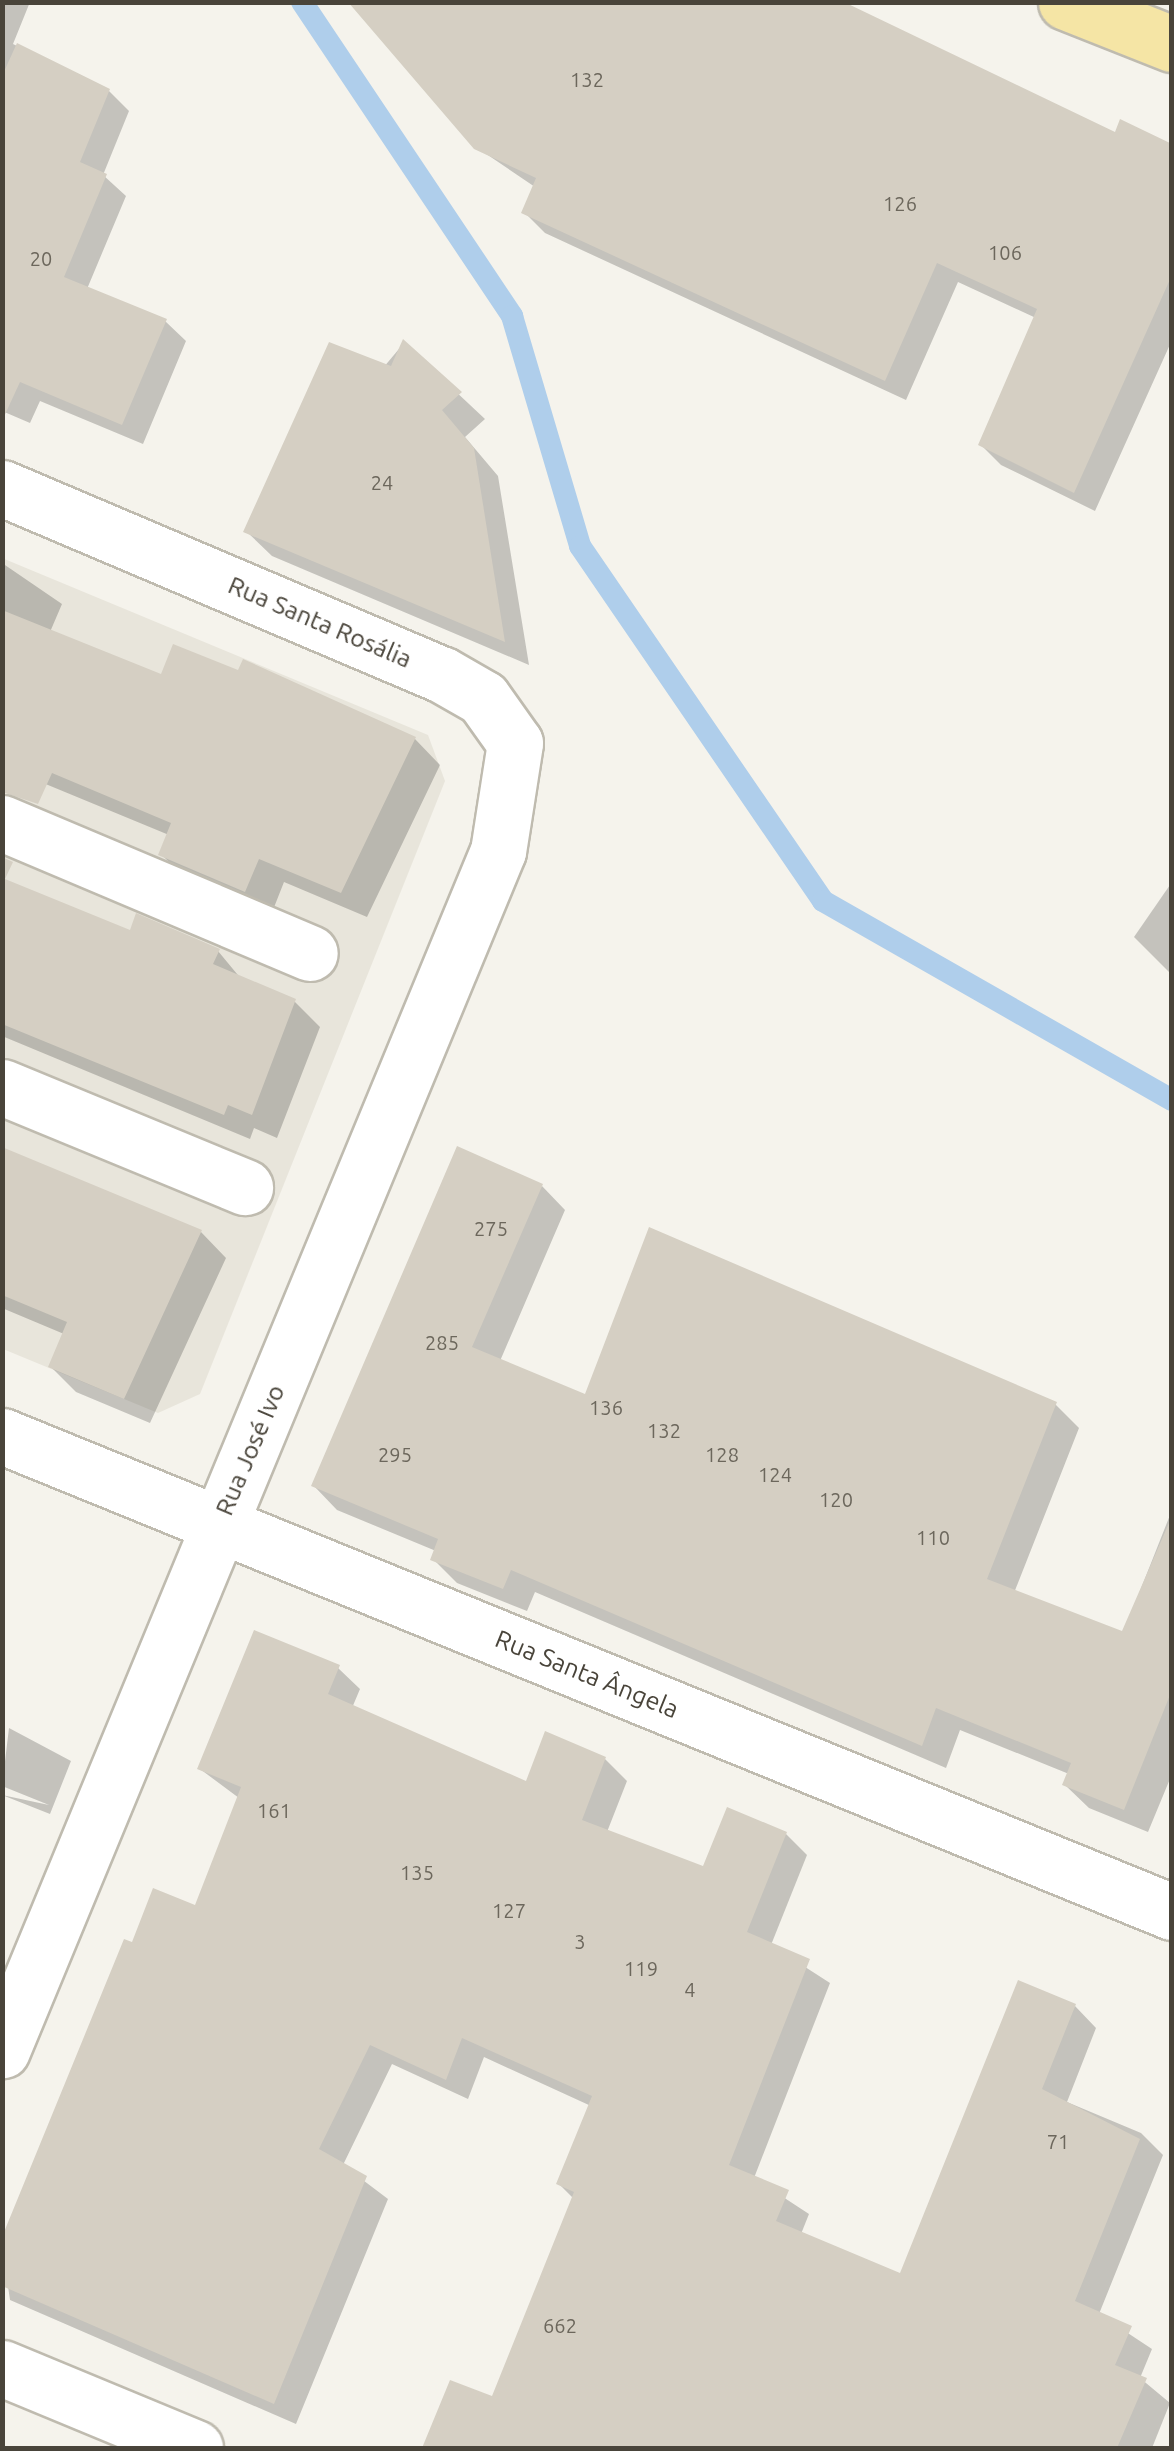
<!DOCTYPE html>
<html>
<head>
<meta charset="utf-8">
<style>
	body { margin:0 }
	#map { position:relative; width:1174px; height:2451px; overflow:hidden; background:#f5f3ec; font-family:Ubuntu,sans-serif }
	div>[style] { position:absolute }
	.residential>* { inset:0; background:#e8e5db }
	.shadow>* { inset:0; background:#0003 }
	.stream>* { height:22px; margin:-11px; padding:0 11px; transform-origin:11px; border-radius:11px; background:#afceeb }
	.building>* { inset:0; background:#d5cfc3 }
	.roads { filter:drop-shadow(2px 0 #bfbbaf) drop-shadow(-2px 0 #bfbbaf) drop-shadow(0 2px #bfbbaf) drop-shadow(0 -2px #bfbbaf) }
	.minor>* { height:55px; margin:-27.5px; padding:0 27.5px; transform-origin:27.5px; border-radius:27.5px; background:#fff }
	.primary>* { height:55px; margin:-27.5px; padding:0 27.5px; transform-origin:27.5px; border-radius:27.5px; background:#f5e5a5 }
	span { translate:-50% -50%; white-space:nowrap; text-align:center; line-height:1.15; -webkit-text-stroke:10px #fff; paint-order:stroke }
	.number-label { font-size:20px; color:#6c675c }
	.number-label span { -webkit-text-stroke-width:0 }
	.street-label { font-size:25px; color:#49443a }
	.frame { position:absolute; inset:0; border:5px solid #49443a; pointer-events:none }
</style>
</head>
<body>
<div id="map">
	<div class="residential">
		<div style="clip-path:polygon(2px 558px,428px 735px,445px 781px,200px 1394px,158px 1413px,3px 1349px)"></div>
	</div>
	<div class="shadow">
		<div style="clip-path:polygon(2px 2px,30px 2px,13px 44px,109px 91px,129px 111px,103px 175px,126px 196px,87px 289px,165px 321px,186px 341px,143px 444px,40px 401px,30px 423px,2px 411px)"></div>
		<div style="clip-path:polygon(1116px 136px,1172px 147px,1172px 340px,1095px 511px,1001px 465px,981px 445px,1036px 318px,958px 282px,906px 400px,545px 233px,524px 212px,535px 187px,476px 147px)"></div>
		<div style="clip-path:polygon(404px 343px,485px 419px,465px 437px,498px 476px,529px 665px,272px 556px,246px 531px)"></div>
		<div style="clip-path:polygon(2px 563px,62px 604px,50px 632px,163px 677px,240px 673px,244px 662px,415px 739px,440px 765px,367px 917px,284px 882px,271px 915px,187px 880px,161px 854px,169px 835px,2px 766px)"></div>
		<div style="clip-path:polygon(2px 880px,131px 933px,218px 951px,242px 980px,295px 1002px,320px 1027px,277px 1138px,254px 1128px,250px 1139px,2px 1036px)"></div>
		<div style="clip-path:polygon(1172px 882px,1172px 975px,1134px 937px)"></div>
		<div style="clip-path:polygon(2px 1150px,201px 1232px,226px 1258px,150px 1423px,76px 1392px,51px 1367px,64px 1334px,2px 1308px)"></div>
		<div style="clip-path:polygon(542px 1186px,565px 1210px,500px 1361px,587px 1397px,1055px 1404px,1079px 1428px,1014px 1593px,1123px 1634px,1172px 1510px,1172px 1774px,1148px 1832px,1089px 1808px,1065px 1785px,1069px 1774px,960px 1730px,946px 1768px,535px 1592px,527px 1611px,457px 1583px,433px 1559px,436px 1551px,337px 1510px,314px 1486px)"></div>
		<div style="clip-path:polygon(338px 1668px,360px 1689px,352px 1708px,527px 1784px,605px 1759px,627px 1781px,607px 1832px,705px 1869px,786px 1834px,807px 1855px,771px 1945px,830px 1983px,754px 2178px,809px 2214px,801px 2234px,902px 2277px,1075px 2006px,1096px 2028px,1067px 2102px,1141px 2133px,1163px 2155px,1099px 2314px,1152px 2349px,1140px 2378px,1170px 2403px,1152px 2448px,425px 2448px,451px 2383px,493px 2400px,574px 2199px,559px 2184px,591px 2106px,484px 2057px,468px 2099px,392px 2064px,343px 2165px,388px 2199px,296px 2424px,10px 2300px,2px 2245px,197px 1909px,239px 1798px,200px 1769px)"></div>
		<div style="clip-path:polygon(9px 1728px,71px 1761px,50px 1814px,2px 1795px,49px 1805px,2px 1786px)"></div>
	</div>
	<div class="stream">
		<div style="left:302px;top:2px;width:378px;rotate:56.2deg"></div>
		<div style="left:512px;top:316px;width:240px;rotate:73.5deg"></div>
		<div style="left:580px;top:546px;width:430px;rotate:55.6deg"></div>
		<div style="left:823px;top:901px;width:402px;rotate:29.7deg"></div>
	</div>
	<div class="building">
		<div style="clip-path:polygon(348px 2px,844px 2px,1115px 132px,1120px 119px,1172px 144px,1172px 275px,1074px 493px,978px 445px,1037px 309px,937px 263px,885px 381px,521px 213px,536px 178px,474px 149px)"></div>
		<div style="clip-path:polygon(17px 43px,110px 89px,80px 162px,107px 174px,64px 277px,167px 319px,122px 425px,20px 382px,2px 421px,2px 76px)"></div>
		<div style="clip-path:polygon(403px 339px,462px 392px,442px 410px,474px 448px,505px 642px,243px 532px,329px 342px,391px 366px)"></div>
		<div style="clip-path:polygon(2px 610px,161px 674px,173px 644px,238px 670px,243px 659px,416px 737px,341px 893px,259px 859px,245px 892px,158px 855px,171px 823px,52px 773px,38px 804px,2px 792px)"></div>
		<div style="clip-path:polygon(2px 857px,13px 862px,5px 879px,130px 930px,136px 913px,220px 949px,213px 964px,296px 999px,252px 1115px,228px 1105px,224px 1115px,2px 1024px)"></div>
		<div style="clip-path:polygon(457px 1146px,543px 1184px,472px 1347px,585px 1394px,649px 1227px,1057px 1402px,987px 1579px,1122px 1631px,1172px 1516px,1172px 1690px,1124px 1810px,1062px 1785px,1071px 1763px,936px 1708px,922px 1746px,511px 1570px,503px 1589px,430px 1560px,438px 1539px,311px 1486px)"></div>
		<div style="clip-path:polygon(2px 1147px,202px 1230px,124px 1399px,48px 1367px,67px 1322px,2px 1295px)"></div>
		<div style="clip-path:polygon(254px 1630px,340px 1665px,328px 1694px,526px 1781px,545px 1731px,606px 1757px,582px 1820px,703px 1866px,727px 1807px,787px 1832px,747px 1932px,810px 1959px,729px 2165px,789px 2190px,776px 2221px,900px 2273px,1018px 1980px,1076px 2004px,1042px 2089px,1140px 2139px,1075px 2301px,1132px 2326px,1115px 2365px,1147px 2378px,1117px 2448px,422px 2448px,450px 2380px,492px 2396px,574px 2192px,556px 2184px,592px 2096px,462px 2038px,446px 2080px,370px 2045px,319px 2149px,367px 2176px,274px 2404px,2px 2286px,2px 2237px,124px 1939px,132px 1942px,153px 1888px,195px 1905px,241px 1787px,197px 1769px)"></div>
	</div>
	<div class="roads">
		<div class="minor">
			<div style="left:2px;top:488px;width:477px;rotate:23deg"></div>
			<div style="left:441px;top:674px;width:48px;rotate:29.7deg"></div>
			<div style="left:483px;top:698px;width:55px;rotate:54.6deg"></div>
			<div style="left:515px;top:743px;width:109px;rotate:98.9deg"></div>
			<div style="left:498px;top:851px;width:1298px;rotate:112.47deg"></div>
			<div style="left:2px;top:823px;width:334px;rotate:22.9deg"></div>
			<div style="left:2px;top:1087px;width:263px;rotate:22.4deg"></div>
			<div style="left:2px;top:1436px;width:1263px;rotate:22.14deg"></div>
			<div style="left:2px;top:2368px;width:209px;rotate:22.5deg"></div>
		</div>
		<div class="primary">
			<div style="left:1066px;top:2px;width:114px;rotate:21.6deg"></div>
		</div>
	</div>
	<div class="number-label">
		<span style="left:587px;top:79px">132</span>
		<span style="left:900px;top:203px">126</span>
		<span style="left:1005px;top:252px">106</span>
		<span style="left:41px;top:258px">20</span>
		<span style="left:382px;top:482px">24</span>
		<span style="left:491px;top:1228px">275</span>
		<span style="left:442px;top:1342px">285</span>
		<span style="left:606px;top:1407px">136</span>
		<span style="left:664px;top:1430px">132</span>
		<span style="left:395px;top:1454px">295</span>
		<span style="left:722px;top:1454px">128</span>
		<span style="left:775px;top:1474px">124</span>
		<span style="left:836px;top:1499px">120</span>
		<span style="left:933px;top:1537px">110</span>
		<span style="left:274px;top:1810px">161</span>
		<span style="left:417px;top:1872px">135</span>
		<span style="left:509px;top:1910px">127</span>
		<span style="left:580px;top:1941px">3</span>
		<span style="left:641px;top:1968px">119</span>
		<span style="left:690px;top:1989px">4</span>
		<span style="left:1058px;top:2141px">71</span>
		<span style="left:560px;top:2325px">662</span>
	</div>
	<div class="street-label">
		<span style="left:320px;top:622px;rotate:23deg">Rua Santa Rosália</span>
		<span style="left:250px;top:1450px;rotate:-67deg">Rua José Ivo</span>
		<span style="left:587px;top:1674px;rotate:22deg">Rua Santa Ângela</span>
	</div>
	<div class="frame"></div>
</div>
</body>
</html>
